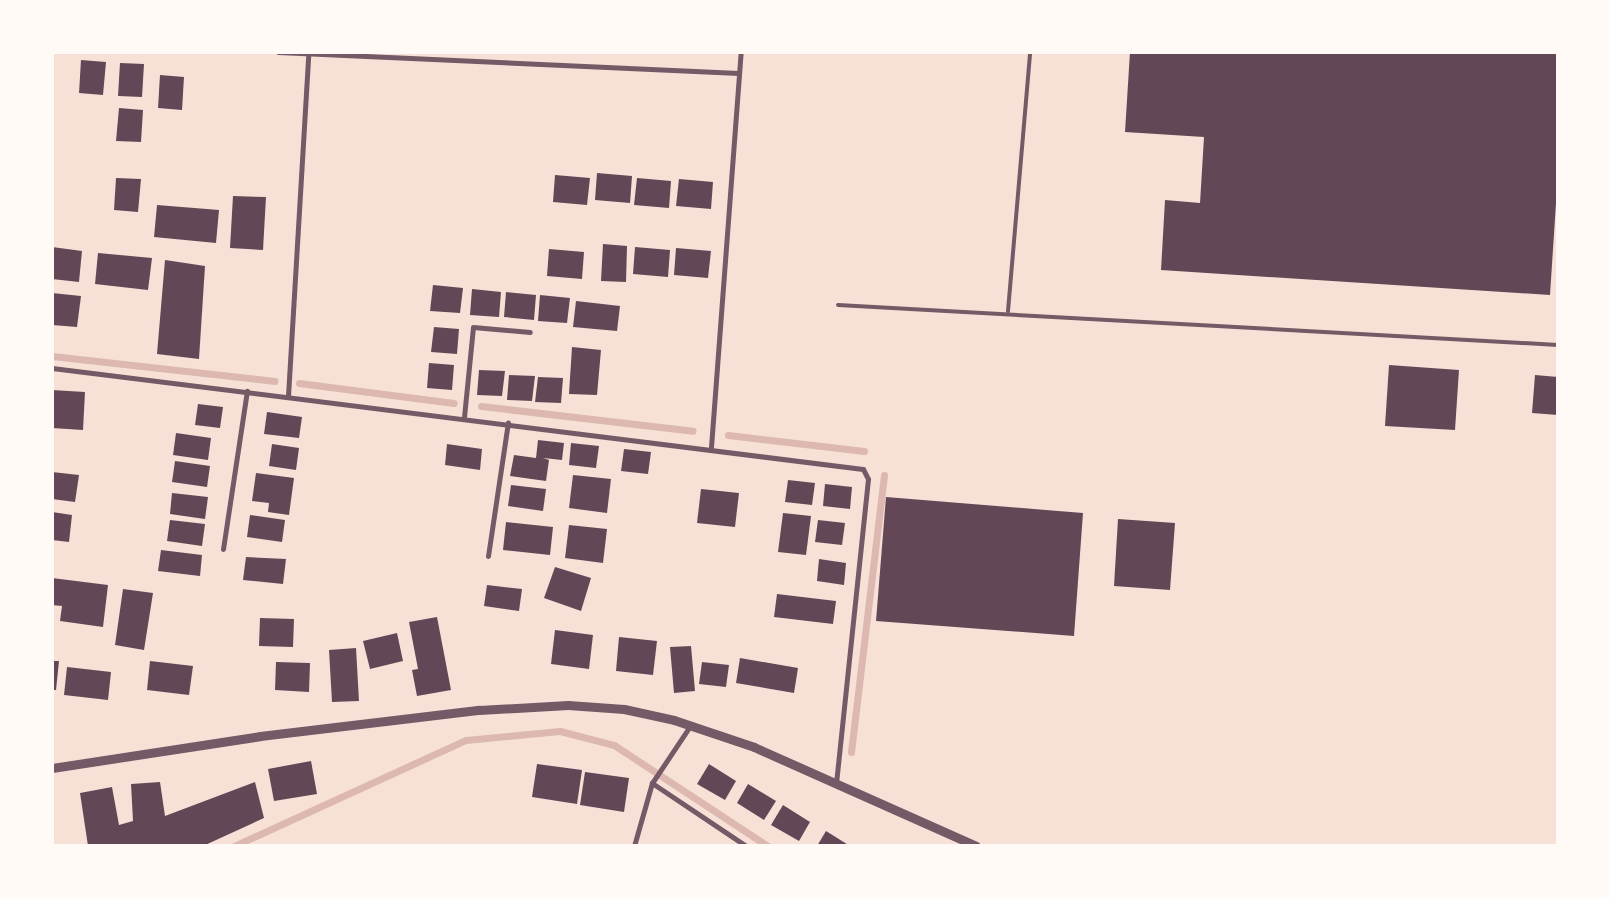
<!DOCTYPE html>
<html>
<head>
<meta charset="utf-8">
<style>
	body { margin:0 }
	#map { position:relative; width:1610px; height:898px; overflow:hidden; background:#f7e1d7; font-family:Helvetica,sans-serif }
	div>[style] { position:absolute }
	.stream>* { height:7px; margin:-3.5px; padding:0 3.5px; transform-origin:3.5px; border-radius:3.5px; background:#dcb8b0 }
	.building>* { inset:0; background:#644757 }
	.service>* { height:4px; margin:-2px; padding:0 2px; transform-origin:2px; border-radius:2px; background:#755966 }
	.minor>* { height:5px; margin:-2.5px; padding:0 2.5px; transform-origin:2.5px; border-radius:2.5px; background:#755966 }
	.tertiary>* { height:9px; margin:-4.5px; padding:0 4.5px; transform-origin:4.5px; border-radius:4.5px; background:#755966 }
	span { translate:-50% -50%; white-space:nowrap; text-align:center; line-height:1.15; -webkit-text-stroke:4.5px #fffaf5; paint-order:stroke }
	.frame { position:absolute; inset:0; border:54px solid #fffaf5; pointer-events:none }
</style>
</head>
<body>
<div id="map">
	<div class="stream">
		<div style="left:52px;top:356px;width:224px;rotate:6.4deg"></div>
		<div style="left:299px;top:383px;width:156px;rotate:7.4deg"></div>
		<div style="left:481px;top:406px;width:213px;rotate:6.7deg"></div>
		<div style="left:728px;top:435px;width:137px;rotate:6.7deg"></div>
		<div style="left:851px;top:752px;width:279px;rotate:-83.2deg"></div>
		<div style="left:234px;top:846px;width:255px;rotate:-24.6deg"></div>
		<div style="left:466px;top:740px;width:94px;rotate:-5.5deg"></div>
		<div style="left:560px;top:731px;width:56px;rotate:14.5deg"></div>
		<div style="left:614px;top:745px;width:184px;rotate:33.3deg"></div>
	</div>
	<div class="building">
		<div style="clip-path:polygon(1130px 52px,1558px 52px,1558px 173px,1550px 295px,1161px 270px,1165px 200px,1200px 203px,1204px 137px,1125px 132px)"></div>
		<div style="clip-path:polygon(81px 60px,106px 62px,103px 95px,79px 93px)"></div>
		<div style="clip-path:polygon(120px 63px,144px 64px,142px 97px,118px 96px)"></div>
		<div style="clip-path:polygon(160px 75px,184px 77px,182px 110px,158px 108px)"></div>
		<div style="clip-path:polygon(119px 108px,143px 110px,141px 142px,116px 141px)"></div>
		<div style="clip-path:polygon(597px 173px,632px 176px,630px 203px,595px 200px)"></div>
		<div style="clip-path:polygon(555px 175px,590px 178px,587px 205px,553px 202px)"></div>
		<div style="clip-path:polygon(116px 178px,141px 179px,138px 212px,114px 210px)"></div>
		<div style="clip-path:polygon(637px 178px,671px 181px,669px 208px,634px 205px)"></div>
		<div style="clip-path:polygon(679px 179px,713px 182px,711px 209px,676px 206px)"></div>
		<div style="clip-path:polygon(233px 196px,266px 197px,263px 250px,230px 248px)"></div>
		<div style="clip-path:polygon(157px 205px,219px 210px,216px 243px,154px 237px)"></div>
		<div style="clip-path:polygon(603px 244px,627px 246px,626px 282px,601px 281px)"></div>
		<div style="clip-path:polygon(52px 247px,82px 251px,79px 282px,52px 279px)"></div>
		<div style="clip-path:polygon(635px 247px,670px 250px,668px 277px,633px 274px)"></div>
		<div style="clip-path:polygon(676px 248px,711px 251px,708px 278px,674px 275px)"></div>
		<div style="clip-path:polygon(549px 249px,584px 252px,582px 279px,547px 276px)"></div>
		<div style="clip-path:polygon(98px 253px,152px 258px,148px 290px,95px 284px)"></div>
		<div style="clip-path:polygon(165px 260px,205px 266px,199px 359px,157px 354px)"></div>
		<div style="clip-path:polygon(433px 285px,463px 288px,460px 313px,430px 311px)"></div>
		<div style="clip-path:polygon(472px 289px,501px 292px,499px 317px,470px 315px)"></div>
		<div style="clip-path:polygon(506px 292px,536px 295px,534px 320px,504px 317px)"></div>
		<div style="clip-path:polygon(52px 293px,81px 296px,77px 327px,52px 325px)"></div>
		<div style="clip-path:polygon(540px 295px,570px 298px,567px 323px,538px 321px)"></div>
		<div style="clip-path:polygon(576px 301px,620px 306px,617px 331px,573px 327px)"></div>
		<div style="clip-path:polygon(434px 327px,459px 329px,457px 354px,431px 352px)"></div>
		<div style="clip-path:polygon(572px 347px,601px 350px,597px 395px,569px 394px)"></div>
		<div style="clip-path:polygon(429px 363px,454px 365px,452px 390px,427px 388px)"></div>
		<div style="clip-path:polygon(1389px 365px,1459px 370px,1455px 430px,1385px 426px)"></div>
		<div style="clip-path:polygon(479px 370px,505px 371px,502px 396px,477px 395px)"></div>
		<div style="clip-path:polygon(509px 375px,535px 376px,532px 401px,507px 400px)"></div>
		<div style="clip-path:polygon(1535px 375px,1558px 377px,1558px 415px,1532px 413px)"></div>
		<div style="clip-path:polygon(538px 377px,563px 378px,561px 403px,535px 402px)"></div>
		<div style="clip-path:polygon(52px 390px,85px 392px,83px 430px,52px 428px)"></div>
		<div style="clip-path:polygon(198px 404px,223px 407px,220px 428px,195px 425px)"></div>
		<div style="clip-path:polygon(267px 412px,302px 417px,299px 438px,264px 434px)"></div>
		<div style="clip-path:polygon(176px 433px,211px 438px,208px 460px,173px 455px)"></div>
		<div style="clip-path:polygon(538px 440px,564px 443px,562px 460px,543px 458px,549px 460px,546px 481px,510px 476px,514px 455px,536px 458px)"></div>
		<div style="clip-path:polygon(571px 443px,599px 446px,596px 468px,569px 465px)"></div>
		<div style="clip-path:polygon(272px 444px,299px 448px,296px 470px,269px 466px)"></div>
		<div style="clip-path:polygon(447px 444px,482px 449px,480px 470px,445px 465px)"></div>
		<div style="clip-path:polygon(624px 449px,651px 452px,648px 474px,621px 471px)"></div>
		<div style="clip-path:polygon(175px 461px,210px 466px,207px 487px,172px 482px)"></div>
		<div style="clip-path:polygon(52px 472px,79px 475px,75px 502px,52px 499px)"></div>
		<div style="clip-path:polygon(256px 473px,294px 478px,289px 515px,268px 512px,269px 503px,252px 501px)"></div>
		<div style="clip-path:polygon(573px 475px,611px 479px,607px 513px,569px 508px)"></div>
		<div style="clip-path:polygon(788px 480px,815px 483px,812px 505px,785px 502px)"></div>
		<div style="clip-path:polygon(825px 484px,852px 487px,850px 509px,823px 506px)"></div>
		<div style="clip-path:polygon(511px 485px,546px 489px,543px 511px,508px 506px)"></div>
		<div style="clip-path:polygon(701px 489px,739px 493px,735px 527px,697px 523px)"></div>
		<div style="clip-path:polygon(172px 493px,208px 497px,205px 519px,170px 514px)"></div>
		<div style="clip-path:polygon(886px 497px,1083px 513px,1074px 636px,876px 621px)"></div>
		<div style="clip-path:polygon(52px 512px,72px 515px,69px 542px,52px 540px)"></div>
		<div style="clip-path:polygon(783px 513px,811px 516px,806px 555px,778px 552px)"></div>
		<div style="clip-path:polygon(250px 515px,285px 520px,282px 542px,247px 537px)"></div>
		<div style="clip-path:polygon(1118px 519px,1175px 523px,1170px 590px,1114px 586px)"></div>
		<div style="clip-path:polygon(170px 520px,205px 524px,202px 546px,167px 541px)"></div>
		<div style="clip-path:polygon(818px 520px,845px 523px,842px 545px,815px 542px)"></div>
		<div style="clip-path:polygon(506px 522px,553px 527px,550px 555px,503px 550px)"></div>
		<div style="clip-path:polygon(569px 525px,607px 529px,603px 563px,565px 558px)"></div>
		<div style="clip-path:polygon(161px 550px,202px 555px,200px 576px,158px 571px)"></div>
		<div style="clip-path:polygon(246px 557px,286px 559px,283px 584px,243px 580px)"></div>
		<div style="clip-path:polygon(819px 559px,846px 563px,844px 585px,817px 581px)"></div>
		<div style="clip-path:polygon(555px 567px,591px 578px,581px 611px,544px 598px)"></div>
		<div style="clip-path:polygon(52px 578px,108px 585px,103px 627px,60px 621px,62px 606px,52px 605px)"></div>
		<div style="clip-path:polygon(487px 585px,522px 589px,519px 611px,484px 606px)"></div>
		<div style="clip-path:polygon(123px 589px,153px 593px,144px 650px,115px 645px)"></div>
		<div style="clip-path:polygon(777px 594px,836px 601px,833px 624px,774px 617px)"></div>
		<div style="clip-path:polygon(437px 617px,451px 690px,417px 696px,412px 670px,418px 669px,409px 622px)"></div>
		<div style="clip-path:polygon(260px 618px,294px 619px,293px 647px,259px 646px)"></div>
		<div style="clip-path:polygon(555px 630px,593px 635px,589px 669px,551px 664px)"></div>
		<div style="clip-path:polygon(397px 633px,403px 661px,370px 669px,363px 641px)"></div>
		<div style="clip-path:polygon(619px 637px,657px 641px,653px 675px,616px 671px)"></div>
		<div style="clip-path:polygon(691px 646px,695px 691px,674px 693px,670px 647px)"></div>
		<div style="clip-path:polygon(356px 648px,359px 701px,332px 702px,329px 650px)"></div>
		<div style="clip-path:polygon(740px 658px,798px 668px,794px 693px,736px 683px)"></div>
		<div style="clip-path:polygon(52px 661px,59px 661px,56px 690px,52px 690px)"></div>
		<div style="clip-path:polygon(150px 661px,193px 666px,189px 695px,147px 690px)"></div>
		<div style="clip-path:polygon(276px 662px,310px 663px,309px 692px,275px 690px)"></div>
		<div style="clip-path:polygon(702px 662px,729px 665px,726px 687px,699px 684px)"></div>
		<div style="clip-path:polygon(67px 667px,111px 672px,108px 700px,64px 695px)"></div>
		<div style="clip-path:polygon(311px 761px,317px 794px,274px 801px,268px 769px)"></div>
		<div style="clip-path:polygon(537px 764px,582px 770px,577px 804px,532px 797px)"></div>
		<div style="clip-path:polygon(709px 764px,736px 781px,725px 800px,697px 784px)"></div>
		<div style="clip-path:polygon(585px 772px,629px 778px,624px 812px,580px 805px)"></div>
		<div style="clip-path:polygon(160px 782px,165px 816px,255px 782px,264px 818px,203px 846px,88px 846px,80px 793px,112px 787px,119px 825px,133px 821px,131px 784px)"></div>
		<div style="clip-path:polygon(748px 784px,776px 801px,764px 820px,737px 803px)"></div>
		<div style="clip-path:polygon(783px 805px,810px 822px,799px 841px,771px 825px)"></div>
		<div style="clip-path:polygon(826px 831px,850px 846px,817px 846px)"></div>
	</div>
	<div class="service">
		<div style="left:838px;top:305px;width:721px;rotate:3.18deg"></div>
		<div style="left:1008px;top:311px;width:260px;rotate:-85.1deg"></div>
	</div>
	<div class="minor">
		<div style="left:278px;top:52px;width:461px;rotate:2.6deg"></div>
		<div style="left:52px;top:368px;width:817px;rotate:7.1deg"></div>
		<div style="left:863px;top:469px;width:11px;rotate:63deg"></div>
		<div style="left:868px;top:479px;width:306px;rotate:96deg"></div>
		<div style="left:288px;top:396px;width:342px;rotate:-86.6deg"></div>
		<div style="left:464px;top:417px;width:90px;rotate:-84.3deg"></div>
		<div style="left:473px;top:327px;width:57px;rotate:5deg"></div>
		<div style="left:711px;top:447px;width:396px;rotate:-85.7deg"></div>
		<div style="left:223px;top:549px;width:160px;rotate:-81.4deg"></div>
		<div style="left:488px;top:556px;width:135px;rotate:-81.5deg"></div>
		<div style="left:652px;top:783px;width:113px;rotate:33.8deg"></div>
		<div style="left:634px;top:846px;width:66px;rotate:-74.1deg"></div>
		<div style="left:652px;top:783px;width:69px;rotate:-56.3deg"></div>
	</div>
	<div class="tertiary">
		<div style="left:52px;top:768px;width:210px;rotate:-8.7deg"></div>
		<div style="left:260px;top:736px;width:221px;rotate:-6.8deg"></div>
		<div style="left:479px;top:710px;width:89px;rotate:-3.2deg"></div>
		<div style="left:568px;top:705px;width:56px;rotate:4.1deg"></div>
		<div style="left:624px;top:709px;width:51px;rotate:12.4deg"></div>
		<div style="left:674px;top:720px;width:84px;rotate:18.6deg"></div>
		<div style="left:754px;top:747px;width:243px;rotate:24deg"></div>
	</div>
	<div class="frame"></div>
</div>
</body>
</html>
